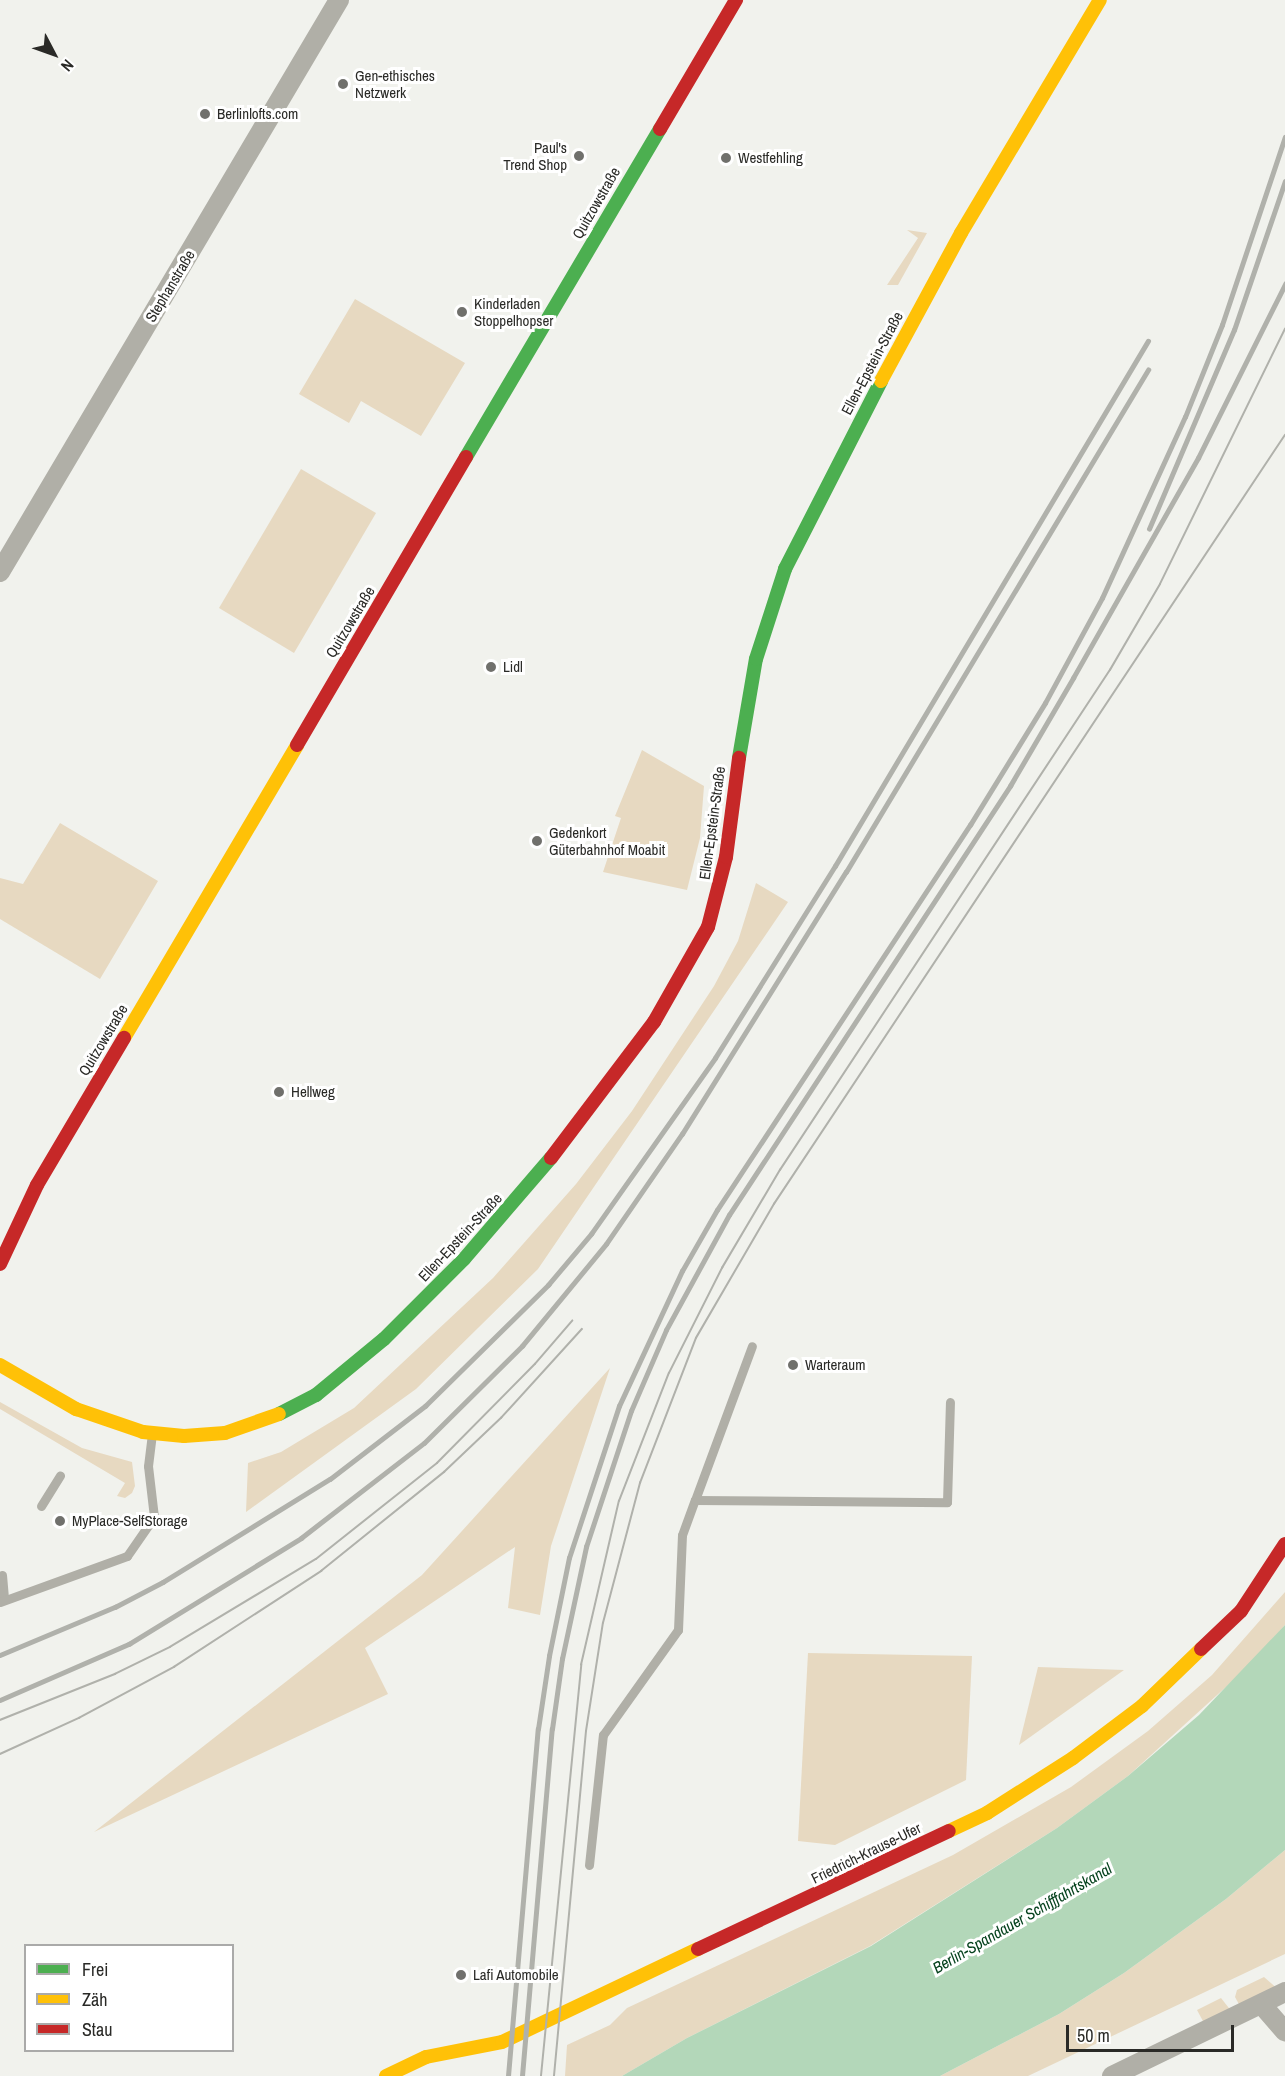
<!DOCTYPE html>
<html>
<head>
<meta charset="utf-8">
<style>
	body { margin:0 }
	#map { position:relative; width:1285px; height:2076px; overflow:hidden; background:#f1f2ed; font-family:"Archivo Narrow",sans-serif }
	div>[style] { position:absolute }
	.green>* { inset:0; background:#e7d9c1 }
	.water>* { inset:0; background:#b3d7b9 }
	.lane>* { height:9px; margin:-4.5px; padding:0 4.5px; transform-origin:4.5px; border-radius:4.5px; background:#b0afa7 }
	.street>* { height:20px; margin:-10px; padding:0 10px; transform-origin:10px; border-radius:10px; background:#b0afa7 }
	.fast>* { height:14px; margin:-7px; padding:0 7px; transform-origin:7px; border-radius:7px; background:#4caf50 }
	.slow>* { height:14px; margin:-7px; padding:0 7px; transform-origin:7px; border-radius:7px; background:#ffc107 }
	.jam>* { height:14px; margin:-7px; padding:0 7px; transform-origin:7px; border-radius:7px; background:#c62828 }
	.tram>* { height:1.5px; margin:-0.75px; padding:0 0.75px; transform-origin:0.75px; border-radius:0.75px; background:#b0b1ab }
	.rail>* { height:4.5px; margin:-2.25px; padding:0 2.25px; transform-origin:2.25px; border-radius:2.25px; background:#b0b1ab }
	.dots>* { width:16px; height:16px; translate:-50% -50%; box-sizing:border-box; border:3px solid #fff; border-radius:50% }
	span { translate:-50% -50%; white-space:nowrap; text-align:center; line-height:1.15; -webkit-text-stroke:6px #fff; paint-order:stroke }
	.poi-label { font-size:15px; color:#2a2a27 }
	.left { translate:0 -50%; text-align:left }
	.right { translate:-100% -50%; text-align:right }
	.street-label { font-size:15px; color:#2a2a27 }
	.water-label { font-size:16px; color:#05421d; font-style:italic }
	.legend { position:absolute; left:24px; top:1944px; width:210px; height:108px; box-sizing:border-box; background:#fff; border:2px solid #aaaaa9; margin:0; padding:8px 10px; list-style:none; font-size:18px; color:#2a2a27 }
	.legend li { display:flex; align-items:center; gap:12px; height:30px }
	.legend b { width:30px; border:2px solid #aaaaa9 }
	.north { position:absolute; left:24px; top:24px; width:60px; height:60px; -webkit-text-stroke:4px #fff; paint-order:stroke; rotate:131deg; font-size:16px; font-weight:700; line-height:24px; text-align:center; color:#2a2a27 }
	.north::after { content:''; display:block; margin:auto; width:21px; height:27px; background:#2a2a27; clip-path:polygon(50% 0,100% 100%,50% 72%,0 100%) }
	.scale { position:absolute; left:1066px; top:2025px; width:168px; height:27px; box-sizing:border-box; border:3px solid #2a2a27; border-top:0; padding-left:8px; font-size:18px; line-height:21px; white-space:nowrap; color:#2a2a27; -webkit-text-stroke:4px #fff; paint-order:stroke }
</style>
</head>
<body>
<div id="map">
	<div class="green">
		<div style="clip-path:polygon(907px 230px,927px 233px,898px 285px,887px 285px,918px 238px)"></div>
		<div style="clip-path:polygon(355px 299px,465px 363px,421px 436px,361px 401px,349px 423px,299px 394px)"></div>
		<div style="clip-path:polygon(301px 469px,376px 513px,294px 653px,219px 608px)"></div>
		<div style="clip-path:polygon(642px 750px,704px 786px,700px 838px,687px 890px,603px 872px,621px 818px,615px 816px)"></div>
		<div style="clip-path:polygon(60px 823px,158px 881px,100px 979px,0 919px,0 878px,23px 884px)"></div>
		<div style="clip-path:polygon(756px 883px,788px 902px,538px 1269px,416px 1389px,246px 1512px,248px 1463px,281px 1452px,354px 1408px,493px 1278px,576px 1184px,632px 1111px,714px 986px,738px 941px)"></div>
		<div style="clip-path:polygon(610px 1368px,551px 1546px,540px 1615px,508px 1608px,515px 1547px,365px 1648px,388px 1694px,94px 1832px,422px 1575px)"></div>
		<div style="clip-path:polygon(0 1402px,82px 1448px,132px 1462px,135px 1486px,132px 1493px,125px 1498px,117px 1496px,125px 1483px,0 1409px)"></div>
		<div style="clip-path:polygon(1285px 1592px,1285px 1625px,1249px 1666px,1128px 1776px,1057px 1828px,870px 1946px,687px 2038px,622px 2076px,565px 2076px,567px 2045px,610px 2025px,627px 2008px,953px 1855px,1071px 1787px,1148px 1731px,1212px 1675px)"></div>
		<div style="clip-path:polygon(808px 1653px,972px 1656px,966px 1780px,835px 1845px,798px 1841px)"></div>
		<div style="clip-path:polygon(1038px 1667px,1124px 1670px,1019px 1745px)"></div>
		<div style="clip-path:polygon(1285px 1850px,1285px 1954px,1028px 2076px,940px 2076px,1059px 2014px,1124px 1973px,1226px 1899px)"></div>
		<div style="clip-path:polygon(1264px 1977px,1279px 1990px,1241px 2008px,1235px 1997px,1237px 1990px)"></div>
		<div style="clip-path:polygon(1221px 1998px,1232px 2012px,1204px 2023px,1197px 2010px)"></div>
	</div>
	<div class="water">
		<div style="clip-path:polygon(1285px 1625px,1285px 1850px,1226px 1899px,1124px 1973px,1059px 2014px,940px 2076px,622px 2076px,687px 2038px,871px 1946px,1057px 1828px,1128px 1776px,1199px 1715px)"></div>
	</div>
	<div class="lane">
		<div style="left:695px;top:1500px;width:164px;rotate:-69.7deg"></div>
		<div style="left:41px;top:1506px;width:36px;rotate:-58deg"></div>
		<div style="left:2px;top:1575px;width:25px;rotate:85deg"></div>
		<div style="left:0;top:1602px;width:135px;rotate:-19.9deg"></div>
		<div style="left:127px;top:1556px;width:47px;rotate:-55.3deg"></div>
		<div style="left:154px;top:1517px;width:51px;rotate:-96.7deg"></div>
		<div style="left:148px;top:1466px;width:31px;rotate:-83deg"></div>
		<div style="left:589px;top:1865px;width:131px;rotate:-83.9deg"></div>
		<div style="left:603px;top:1735px;width:129px;rotate:-54.5deg"></div>
		<div style="left:678px;top:1630px;width:95px;rotate:-87.6deg"></div>
		<div style="left:682px;top:1535px;width:37px;rotate:-70deg"></div>
		<div style="left:695px;top:1500px;width:252px;rotate:0.5deg"></div>
		<div style="left:947px;top:1502px;width:100px;rotate:-88.3deg"></div>
	</div>
	<div class="street">
		<div style="left:0;top:572px;width:665px;rotate:-59.35deg"></div>
		<div style="left:1262px;top:2005px;width:35px;rotate:49deg"></div>
		<div style="left:1112px;top:2076px;width:192px;rotate:-25.9deg"></div>
	</div>
	<div class="fast">
		<div style="left:466px;top:457px;width:381px;rotate:-59.4deg"></div>
		<div style="left:739px;top:758px;width:100px;rotate:-80.3deg"></div>
		<div style="left:756px;top:659px;width:95px;rotate:-72.1deg"></div>
		<div style="left:785px;top:569px;width:211px;rotate:-62.9deg"></div>
		<div style="left:279px;top:1414px;width:42px;rotate:-27.2deg"></div>
		<div style="left:316px;top:1395px;width:88px;rotate:-39.5deg"></div>
		<div style="left:384px;top:1339px;width:113px;rotate:-45deg"></div>
		<div style="left:464px;top:1259px;width:133px;rotate:-49.3deg"></div>
	</div>
	<div class="slow">
		<div style="left:881px;top:381px;width:168px;rotate:-61.6deg"></div>
		<div style="left:961px;top:233px;width:271px;rotate:-59.2deg"></div>
		<div style="left:124px;top:1038px;width:340px;rotate:-59.4deg"></div>
		<div style="left:0;top:1365px;width:88px;rotate:30.1deg"></div>
		<div style="left:76px;top:1409px;width:71px;rotate:18.9deg"></div>
		<div style="left:143px;top:1432px;width:41px;rotate:5.6deg"></div>
		<div style="left:184px;top:1436px;width:41px;rotate:-4.2deg"></div>
		<div style="left:225px;top:1433px;width:57px;rotate:-19.4deg"></div>
		<div style="left:949px;top:1831px;width:42px;rotate:-25.3deg"></div>
		<div style="left:987px;top:1813px;width:102px;rotate:-32.6deg"></div>
		<div style="left:1073px;top:1758px;width:86px;rotate:-37deg"></div>
		<div style="left:1142px;top:1706px;width:82px;rotate:-44deg"></div>
		<div style="left:386px;top:2076px;width:44px;rotate:-25.4deg"></div>
		<div style="left:426px;top:2057px;width:77px;rotate:-11.2deg"></div>
		<div style="left:502px;top:2042px;width:217px;rotate:-25.4deg"></div>
	</div>
	<div class="jam">
		<div style="left:660px;top:129px;width:150px;rotate:-59.5deg"></div>
		<div style="left:297px;top:745px;width:334px;rotate:-59.6deg"></div>
		<div style="left:551px;top:1158px;width:171px;rotate:-52.9deg"></div>
		<div style="left:654px;top:1022px;width:109px;rotate:-60.4deg"></div>
		<div style="left:708px;top:927px;width:72px;rotate:-75.6deg"></div>
		<div style="left:726px;top:857px;width:100px;rotate:-82.5deg"></div>
		<div style="left:0;top:1264px;width:87px;rotate:-64.9deg"></div>
		<div style="left:37px;top:1185px;width:171px;rotate:-59.4deg"></div>
		<div style="left:1201px;top:1649px;width:55px;rotate:-43.5deg"></div>
		<div style="left:1241px;top:1611px;width:80px;rotate:-56.7deg"></div>
		<div style="left:698px;top:1949px;width:277px;rotate:-25.2deg"></div>
	</div>
	<div class="tram">
		<div style="left:0;top:1720px;width:124px;rotate:-21.8deg"></div>
		<div style="left:115px;top:1674px;width:61px;rotate:-26.1deg"></div>
		<div style="left:170px;top:1647px;width:170px;rotate:-31.1deg"></div>
		<div style="left:316px;top:1559px;width:154px;rotate:-38.4deg"></div>
		<div style="left:437px;top:1463px;width:139px;rotate:-45.3deg"></div>
		<div style="left:535px;top:1364px;width:57px;rotate:-49.3deg"></div>
		<div style="left:0;top:1754px;width:87px;rotate:-24.5deg"></div>
		<div style="left:79px;top:1718px;width:108px;rotate:-28.2deg"></div>
		<div style="left:174px;top:1667px;width:176px;rotate:-33.1deg"></div>
		<div style="left:321px;top:1571px;width:158px;rotate:-38.8deg"></div>
		<div style="left:444px;top:1472px;width:79px;rotate:-43.5deg"></div>
		<div style="left:501px;top:1418px;width:120px;rotate:-47.7deg"></div>
		<div style="left:541px;top:2076px;width:413px;rotate:-84.4deg"></div>
		<div style="left:581px;top:1665px;width:168px;rotate:-77deg"></div>
		<div style="left:619px;top:1501px;width:137px;rotate:-68.7deg"></div>
		<div style="left:669px;top:1373px;width:118px;rotate:-63.2deg"></div>
		<div style="left:722px;top:1268px;width:114px;rotate:-59.4deg"></div>
		<div style="left:780px;top:1170px;width:599px;rotate:-56.58deg"></div>
		<div style="left:1110px;top:670px;width:99px;rotate:-59.8deg"></div>
		<div style="left:1160px;top:584px;width:284px;rotate:-63.9deg"></div>
		<div style="left:554px;top:2076px;width:346px;rotate:-84.7deg"></div>
		<div style="left:586px;top:1731px;width:109px;rotate:-81.1deg"></div>
		<div style="left:603px;top:1623px;width:145px;rotate:-75.2deg"></div>
		<div style="left:640px;top:1483px;width:155px;rotate:-68.9deg"></div>
		<div style="left:696px;top:1338px;width:155px;rotate:-59.8deg"></div>
		<div style="left:774px;top:1204px;width:923px;rotate:-56.4deg"></div>
	</div>
	<div class="rail">
		<div style="left:1149px;top:529px;width:216px;rotate:-66.9deg"></div>
		<div style="left:1234px;top:330px;width:157px;rotate:-71.1deg"></div>
		<div style="left:0;top:1655px;width:125px;rotate:-22.7deg"></div>
		<div style="left:115px;top:1607px;width:54px;rotate:-27.5deg"></div>
		<div style="left:163px;top:1582px;width:196px;rotate:-31.7deg"></div>
		<div style="left:330px;top:1479px;width:120px;rotate:-37.5deg"></div>
		<div style="left:425px;top:1406px;width:173px;rotate:-44.5deg"></div>
		<div style="left:548px;top:1285px;width:67px;rotate:-49.9deg"></div>
		<div style="left:591px;top:1234px;width:215px;rotate:-54.8deg"></div>
		<div style="left:715px;top:1058px;width:226px;rotate:-58deg"></div>
		<div style="left:835px;top:866px;width:611px;rotate:-59.2deg"></div>
		<div style="left:0;top:1700px;width:141px;rotate:-23.5deg"></div>
		<div style="left:129px;top:1644px;width:202px;rotate:-31.6deg"></div>
		<div style="left:301px;top:1538px;width:155px;rotate:-37.7deg"></div>
		<div style="left:424px;top:1443px;width:138px;rotate:-44.7deg"></div>
		<div style="left:522px;top:1346px;width:132px;rotate:-50.5deg"></div>
		<div style="left:606px;top:1244px;width:134px;rotate:-55.4deg"></div>
		<div style="left:682px;top:1134px;width:309px;rotate:-58deg"></div>
		<div style="left:846px;top:872px;width:586px;rotate:-58.97deg"></div>
		<div style="left:508px;top:2076px;width:348px;rotate:-85.1deg"></div>
		<div style="left:538px;top:1729px;width:74px;rotate:-81.4deg"></div>
		<div style="left:549px;top:1656px;width:100px;rotate:-78.5deg"></div>
		<div style="left:569px;top:1558px;width:160px;rotate:-71.8deg"></div>
		<div style="left:619px;top:1406px;width:149px;rotate:-65deg"></div>
		<div style="left:682px;top:1271px;width:70px;rotate:-60.2deg"></div>
		<div style="left:717px;top:1210px;width:461px;rotate:-56.7deg"></div>
		<div style="left:970px;top:825px;width:143px;rotate:-58.4deg"></div>
		<div style="left:1045px;top:703px;width:119px;rotate:-61.5deg"></div>
		<div style="left:1102px;top:598px;width:199px;rotate:-65.4deg"></div>
		<div style="left:1185px;top:417px;width:99px;rotate:-68.1deg"></div>
		<div style="left:1222px;top:325px;width:198px;rotate:-71.5deg"></div>
		<div style="left:522px;top:2076px;width:348px;rotate:-85.1deg"></div>
		<div style="left:552px;top:1729px;width:71px;rotate:-81.9deg"></div>
		<div style="left:562px;top:1659px;width:115px;rotate:-77.9deg"></div>
		<div style="left:586px;top:1547px;width:143px;rotate:-71.7deg"></div>
		<div style="left:631px;top:1411px;width:88px;rotate:-66.6deg"></div>
		<div style="left:666px;top:1330px;width:131px;rotate:-61.3deg"></div>
		<div style="left:729px;top:1215px;width:513px;rotate:-56.77deg"></div>
		<div style="left:1010px;top:786px;width:125px;rotate:-59.7deg"></div>
		<div style="left:1073px;top:678px;width:253px;rotate:-60.4deg"></div>
		<div style="left:1198px;top:458px;width:195px;rotate:-63.4deg"></div>
	</div>
	<div class="dots">
		<div style="left:343px;top:84px;background:#70706c"></div>
		<div style="left:205px;top:114px;background:#70706c"></div>
		<div style="left:579px;top:156px;background:#70706c"></div>
		<div style="left:726px;top:158px;background:#70706c"></div>
		<div style="left:462px;top:312px;background:#70706c"></div>
		<div style="left:491px;top:667px;background:#70706c"></div>
		<div style="left:537px;top:841px;background:#70706c"></div>
		<div style="left:279px;top:1092px;background:#70706c"></div>
		<div style="left:793px;top:1365px;background:#70706c"></div>
		<div style="left:60px;top:1521px;background:#70706c"></div>
		<div style="left:461px;top:1975px;background:#70706c"></div>
	</div>
	<div class="poi-label">
		<span class="left" style="left:355px;top:84px">Gen-ethisches<br>Netzwerk</span>
		<span class="left" style="left:217px;top:114px">Berlinlofts.com</span>
		<span class="right" style="left:567px;top:156px">Paul's<br>Trend Shop</span>
		<span class="left" style="left:738px;top:158px">Westfehling</span>
		<span class="left" style="left:474px;top:312px">Kinderladen<br>Stoppelhopser</span>
		<span class="left" style="left:503px;top:667px">Lidl</span>
		<span class="left" style="left:549px;top:841px">Gedenkort<br>Güterbahnhof Moabit</span>
		<span class="left" style="left:291px;top:1092px">Hellweg</span>
		<span class="left" style="left:805px;top:1365px">Warteraum</span>
		<span class="left" style="left:72px;top:1521px">MyPlace-SelfStorage</span>
		<span class="left" style="left:473px;top:1975px">Lafi Automobile</span>
	</div>
	<div class="street-label">
		<span style="left:596px;top:203px;rotate:-60deg">Quitzowstraße</span>
		<span style="left:170px;top:286px;rotate:-59deg">Stephanstraße</span>
		<span style="left:872px;top:363px;rotate:-62deg">Ellen-Epstein-Straße</span>
		<span style="left:350px;top:622px;rotate:-59deg">Quitzowstraße</span>
		<span style="left:712px;top:823px;rotate:-82deg">Ellen-Epstein-Straße</span>
		<span style="left:103px;top:1040px;rotate:-59deg">Quitzowstraße</span>
		<span style="left:460px;top:1237px;rotate:-47deg">Ellen-Epstein-Straße</span>
		<span style="left:866px;top:1853px;rotate:-26deg">Friedrich-Krause-Ufer</span>
	</div>
	<div class="water-label">
		<span style="left:1022px;top:1918px;rotate:-30deg">Berlin-Spandauer Schifffahrtskanal</span>
	</div>
	<ul class="legend">
	<li><b style="height:8px;background:#4caf50"></b>Frei</li>
	<li><b style="height:8px;background:#ffc107"></b>Zäh</li>
	<li><b style="height:8px;background:#c62828"></b>Stau</li>
	</ul>
	<div class="north">N</div>
	<div class="scale">50 m</div>
</div>
</body>
</html>
